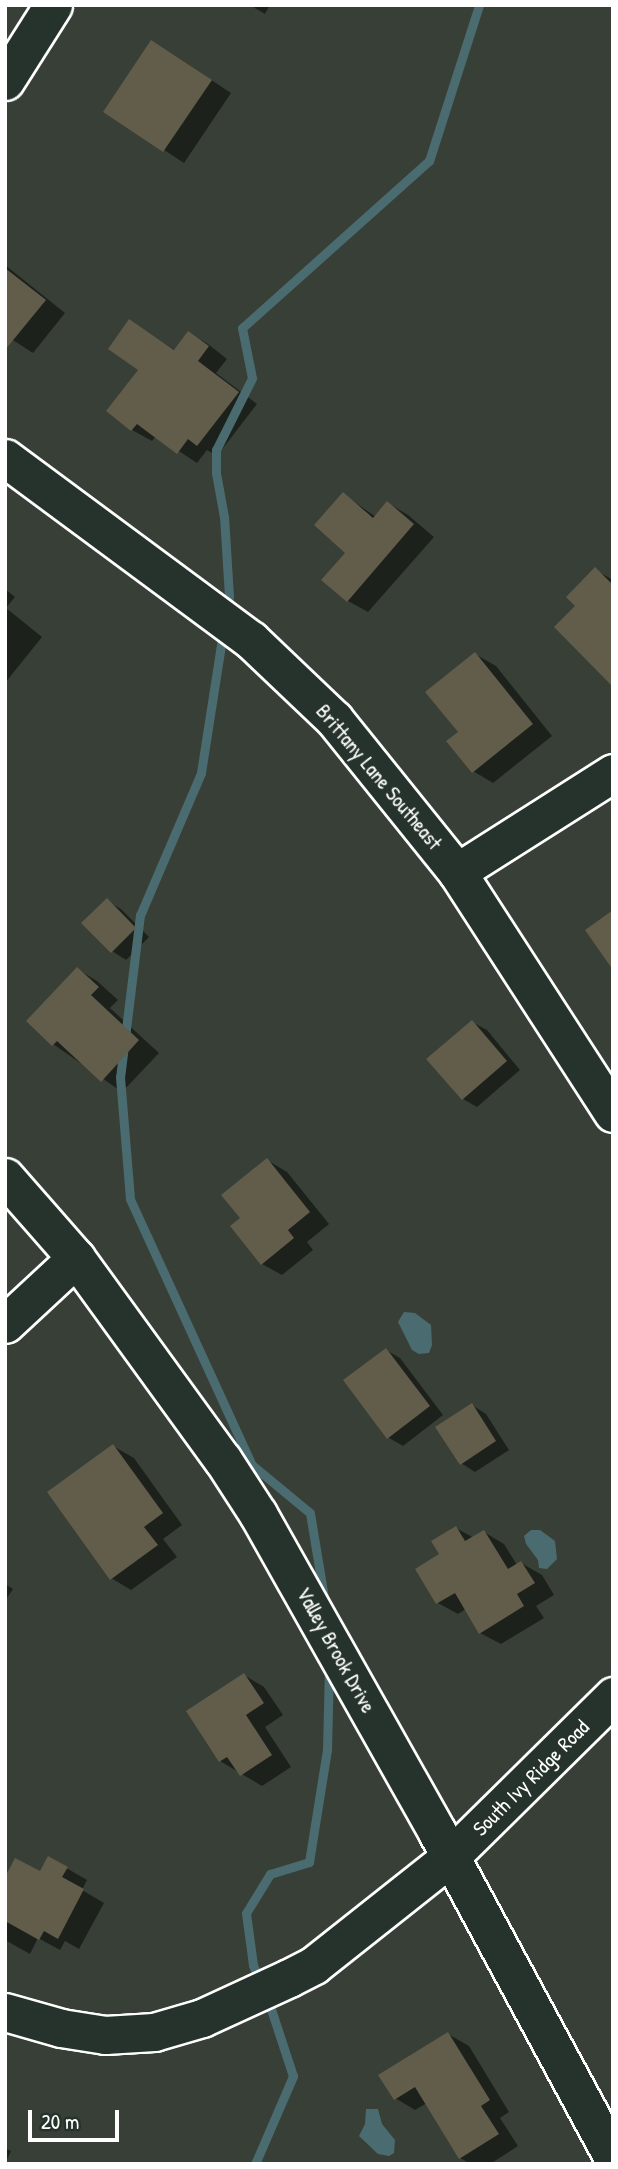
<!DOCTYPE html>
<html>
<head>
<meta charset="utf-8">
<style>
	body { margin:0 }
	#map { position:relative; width:618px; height:2169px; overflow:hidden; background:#383f36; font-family:"Patrick Hand",sans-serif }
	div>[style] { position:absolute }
	.water>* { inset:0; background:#4a6c70 }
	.shadow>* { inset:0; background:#0007 }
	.stream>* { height:9px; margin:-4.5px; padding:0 4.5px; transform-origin:4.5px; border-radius:4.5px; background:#4a6c70 }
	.building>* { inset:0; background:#625c4b }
	.roads { filter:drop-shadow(2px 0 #fff) drop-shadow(-2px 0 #fff) drop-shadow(0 2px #fff) drop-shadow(0 -2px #fff) }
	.minor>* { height:37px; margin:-18.5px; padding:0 18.5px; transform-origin:18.5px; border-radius:18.5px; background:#26332d }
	span { translate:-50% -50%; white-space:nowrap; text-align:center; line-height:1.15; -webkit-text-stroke:5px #26332d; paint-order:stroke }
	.street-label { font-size:21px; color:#fff }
	.frame { position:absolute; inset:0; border:7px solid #fff; pointer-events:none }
	.scale { position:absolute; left:28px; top:2110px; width:91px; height:32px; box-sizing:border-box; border:4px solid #fff; border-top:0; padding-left:9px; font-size:21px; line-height:24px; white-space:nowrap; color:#fff; -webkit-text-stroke:5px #26332d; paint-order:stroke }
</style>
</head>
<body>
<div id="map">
	<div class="water">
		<div style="clip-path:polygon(404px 1312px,415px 1313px,431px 1325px,432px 1345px,429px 1353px,419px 1354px,412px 1350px,398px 1322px)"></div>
		<div style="clip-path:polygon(531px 1530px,540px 1530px,555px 1541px,557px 1559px,547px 1569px,539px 1568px,538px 1560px,526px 1544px,524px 1536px)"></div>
		<div style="clip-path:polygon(366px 2109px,378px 2109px,382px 2124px,395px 2140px,394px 2153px,389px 2156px,378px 2154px,359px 2136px,365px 2124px)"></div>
	</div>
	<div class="shadow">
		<div style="clip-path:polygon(250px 5px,270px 5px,265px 14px)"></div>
		<div style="clip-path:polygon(172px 54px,231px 93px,184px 163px,106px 112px)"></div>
		<div style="clip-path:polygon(5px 265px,65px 313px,33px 353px,5px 335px)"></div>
		<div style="clip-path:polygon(130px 321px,175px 350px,189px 333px,208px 344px,227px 359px,216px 373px,257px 404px,217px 456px,207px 450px,197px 463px,156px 436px,152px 441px,132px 430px,108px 411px,141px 370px)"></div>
		<div style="clip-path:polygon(343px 494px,376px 517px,388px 503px,408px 515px,434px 537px,368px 612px,348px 601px)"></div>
		<div style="clip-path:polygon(595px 570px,613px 580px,613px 680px,577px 606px)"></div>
		<div style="clip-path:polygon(5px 589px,15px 597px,6px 608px,42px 637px,5px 683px)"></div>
		<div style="clip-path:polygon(475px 654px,496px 666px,552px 736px,493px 783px,473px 771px,460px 732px)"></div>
		<div style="clip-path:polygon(107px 901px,121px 909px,149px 937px,126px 960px,112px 951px)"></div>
		<div style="clip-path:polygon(77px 969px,97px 981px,118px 1000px,110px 1008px,159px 1053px,122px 1092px,53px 1044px)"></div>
		<div style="clip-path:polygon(472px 1022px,487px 1030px,520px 1070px,477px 1107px,463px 1099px)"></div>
		<div style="clip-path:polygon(267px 1160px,287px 1172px,329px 1224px,307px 1242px,313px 1250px,282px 1275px,262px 1264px,242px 1218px)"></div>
		<div style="clip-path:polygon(386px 1350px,400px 1358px,443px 1415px,403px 1446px,389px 1438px)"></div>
		<div style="clip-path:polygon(472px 1405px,486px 1414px,509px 1450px,475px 1472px,461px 1463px)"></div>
		<div style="clip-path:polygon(113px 1446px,134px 1458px,182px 1525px,163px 1539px,177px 1557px,131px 1590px,111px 1578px)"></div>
		<div style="clip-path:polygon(456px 1528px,474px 1538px,484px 1532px,504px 1544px,517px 1565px,521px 1563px,542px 1575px,554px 1595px,536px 1606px,544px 1618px,501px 1644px,480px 1633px,466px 1609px,458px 1614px,438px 1603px,441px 1555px)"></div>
		<div style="clip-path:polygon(5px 1584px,13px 1589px,5px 1601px)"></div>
		<div style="clip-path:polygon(244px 1675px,264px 1687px,283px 1715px,265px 1727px,291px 1767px,262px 1786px,220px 1761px)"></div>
		<div style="clip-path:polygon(49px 1858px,87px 1880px,82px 1890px,104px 1903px,79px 1949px,65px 1941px,60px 1950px,38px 1938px,30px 1954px,5px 1940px,5px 1881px,40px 1874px)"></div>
		<div style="clip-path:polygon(448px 2034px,469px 2046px,509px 2112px,500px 2118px,518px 2146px,490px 2164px,471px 2164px,460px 2158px,427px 2103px,415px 2110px,395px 2098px)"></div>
		<div style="clip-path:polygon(5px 2148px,11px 2151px,5px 2164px)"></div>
	</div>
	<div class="stream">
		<div style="left:226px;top:611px;width:15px;rotate:-79deg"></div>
		<div style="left:229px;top:596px;width:79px;rotate:-93.6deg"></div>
		<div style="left:224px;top:517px;width:45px;rotate:-100.3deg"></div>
		<div style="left:216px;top:473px;width:23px;rotate:-90deg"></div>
		<div style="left:216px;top:450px;width:80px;rotate:-63.4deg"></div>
		<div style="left:252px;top:378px;width:51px;rotate:-101.3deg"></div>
		<div style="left:242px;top:328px;width:251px;rotate:-41.8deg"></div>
		<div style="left:429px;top:161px;width:164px;rotate:-72.2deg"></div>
		<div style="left:223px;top:632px;width:143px;rotate:98.9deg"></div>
		<div style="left:201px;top:773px;width:155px;rotate:113.2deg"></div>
		<div style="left:140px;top:915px;width:163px;rotate:97deg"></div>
		<div style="left:120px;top:1077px;width:122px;rotate:85.3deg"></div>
		<div style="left:130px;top:1199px;width:293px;rotate:65.4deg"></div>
		<div style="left:252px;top:1465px;width:75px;rotate:39.6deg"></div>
		<div style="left:310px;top:1513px;width:92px;rotate:80.6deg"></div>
		<div style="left:260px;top:1981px;width:17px;rotate:-114deg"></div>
		<div style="left:253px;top:1965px;width:52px;rotate:-97.7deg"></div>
		<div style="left:246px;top:1913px;width:46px;rotate:-58.4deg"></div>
		<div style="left:270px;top:1874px;width:41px;rotate:-17.1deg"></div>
		<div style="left:309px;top:1862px;width:113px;rotate:-80.9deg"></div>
		<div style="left:327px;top:1750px;width:84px;rotate:-88.6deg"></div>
		<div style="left:255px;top:2164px;width:96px;rotate:-66.6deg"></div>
		<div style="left:293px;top:2076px;width:83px;rotate:-108.2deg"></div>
	</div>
	<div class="building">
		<div style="clip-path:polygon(151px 40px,212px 80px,163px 152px,103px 112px)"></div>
		<div style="clip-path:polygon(5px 268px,46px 300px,5px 350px)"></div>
		<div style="clip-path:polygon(129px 319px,174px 350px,188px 331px,209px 346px,198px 361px,239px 392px,197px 446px,188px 439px,177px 454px,137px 424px,131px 431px,106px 411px,138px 370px,108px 349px)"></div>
		<div style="clip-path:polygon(343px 492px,373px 518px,387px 501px,414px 524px,347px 602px,321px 580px,345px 553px,314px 525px)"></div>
		<div style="clip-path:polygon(595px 567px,613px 585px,613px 687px,554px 627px,575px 606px,566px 597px)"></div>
		<div style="clip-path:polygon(475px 652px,533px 724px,472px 773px,446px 741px,458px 732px,425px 692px)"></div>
		<div style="clip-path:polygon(107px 898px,136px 928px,111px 953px,81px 923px)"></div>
		<div style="clip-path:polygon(613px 910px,613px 970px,585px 930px)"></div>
		<div style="clip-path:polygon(77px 967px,99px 987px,91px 995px,139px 1040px,101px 1082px,57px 1041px,52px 1046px,26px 1021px)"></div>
		<div style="clip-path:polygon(472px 1020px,507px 1061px,462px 1100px,426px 1059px)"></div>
		<div style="clip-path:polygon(267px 1158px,310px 1212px,288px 1230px,294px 1238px,261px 1265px,230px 1226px,240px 1218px,221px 1195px)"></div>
		<div style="clip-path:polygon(386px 1348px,430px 1406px,387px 1439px,343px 1380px)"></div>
		<div style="clip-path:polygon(472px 1403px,496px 1441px,460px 1465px,435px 1427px)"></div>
		<div style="clip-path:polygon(113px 1444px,163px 1513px,144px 1527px,158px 1545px,110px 1580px,47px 1492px)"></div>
		<div style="clip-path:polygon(456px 1526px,465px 1541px,484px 1530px,508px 1569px,521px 1561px,535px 1583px,517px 1594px,524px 1606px,479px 1634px,455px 1593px,436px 1604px,415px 1569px,439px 1554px,431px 1541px)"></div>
		<div style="clip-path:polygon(244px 1673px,264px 1703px,246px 1715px,272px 1755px,240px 1776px,227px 1757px,219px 1762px,186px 1711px)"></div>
		<div style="clip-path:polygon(48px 1856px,68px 1867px,62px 1877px,84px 1889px,58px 1939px,44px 1931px,39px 1940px,5px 1921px,5px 1877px,15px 1858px,40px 1871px)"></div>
		<div style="clip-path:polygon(448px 2032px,490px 2100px,481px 2106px,499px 2134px,459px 2159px,415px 2087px,394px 2100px,378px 2075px)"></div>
	</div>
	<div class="roads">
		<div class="minor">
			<div style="left:5px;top:81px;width:90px;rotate:-57.7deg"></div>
			<div style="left:5px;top:458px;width:306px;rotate:36.5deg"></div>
			<div style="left:251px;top:640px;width:115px;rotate:43.6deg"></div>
			<div style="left:334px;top:719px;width:196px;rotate:51.2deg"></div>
			<div style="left:457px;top:872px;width:287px;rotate:57.1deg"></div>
			<div style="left:457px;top:872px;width:185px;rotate:-32.4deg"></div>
			<div style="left:5px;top:1177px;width:108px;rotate:48.8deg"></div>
			<div style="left:76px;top:1258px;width:250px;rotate:54deg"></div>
			<div style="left:223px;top:1460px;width:64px;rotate:57.1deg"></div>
			<div style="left:258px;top:1514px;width:365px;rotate:60.6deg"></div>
			<div style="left:437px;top:1832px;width:370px;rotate:61.6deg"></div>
			<div style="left:5px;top:1324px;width:97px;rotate:-42.9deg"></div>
			<div style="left:5px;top:2012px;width:58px;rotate:15.9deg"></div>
			<div style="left:61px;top:2028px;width:45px;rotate:9deg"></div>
			<div style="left:105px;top:2035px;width:49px;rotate:-3.5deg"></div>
			<div style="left:154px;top:2032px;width:50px;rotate:-16.3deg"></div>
			<div style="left:202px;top:2018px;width:96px;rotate:-24.7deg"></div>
			<div style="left:289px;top:1978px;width:28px;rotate:-27deg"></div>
			<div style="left:314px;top:1965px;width:172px;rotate:-38.4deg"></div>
			<div style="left:449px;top:1858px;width:231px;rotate:-44.6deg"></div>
		</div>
	</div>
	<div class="street-label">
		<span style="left:379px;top:777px;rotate:50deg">Brittany Lane Southeast</span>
		<span style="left:336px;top:1650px;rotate:61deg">Valley Brook Drive</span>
		<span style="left:531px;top:1778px;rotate:-45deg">South Ivy Ridge Road</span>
	</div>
	<div class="frame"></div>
	<div class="scale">20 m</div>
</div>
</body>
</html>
